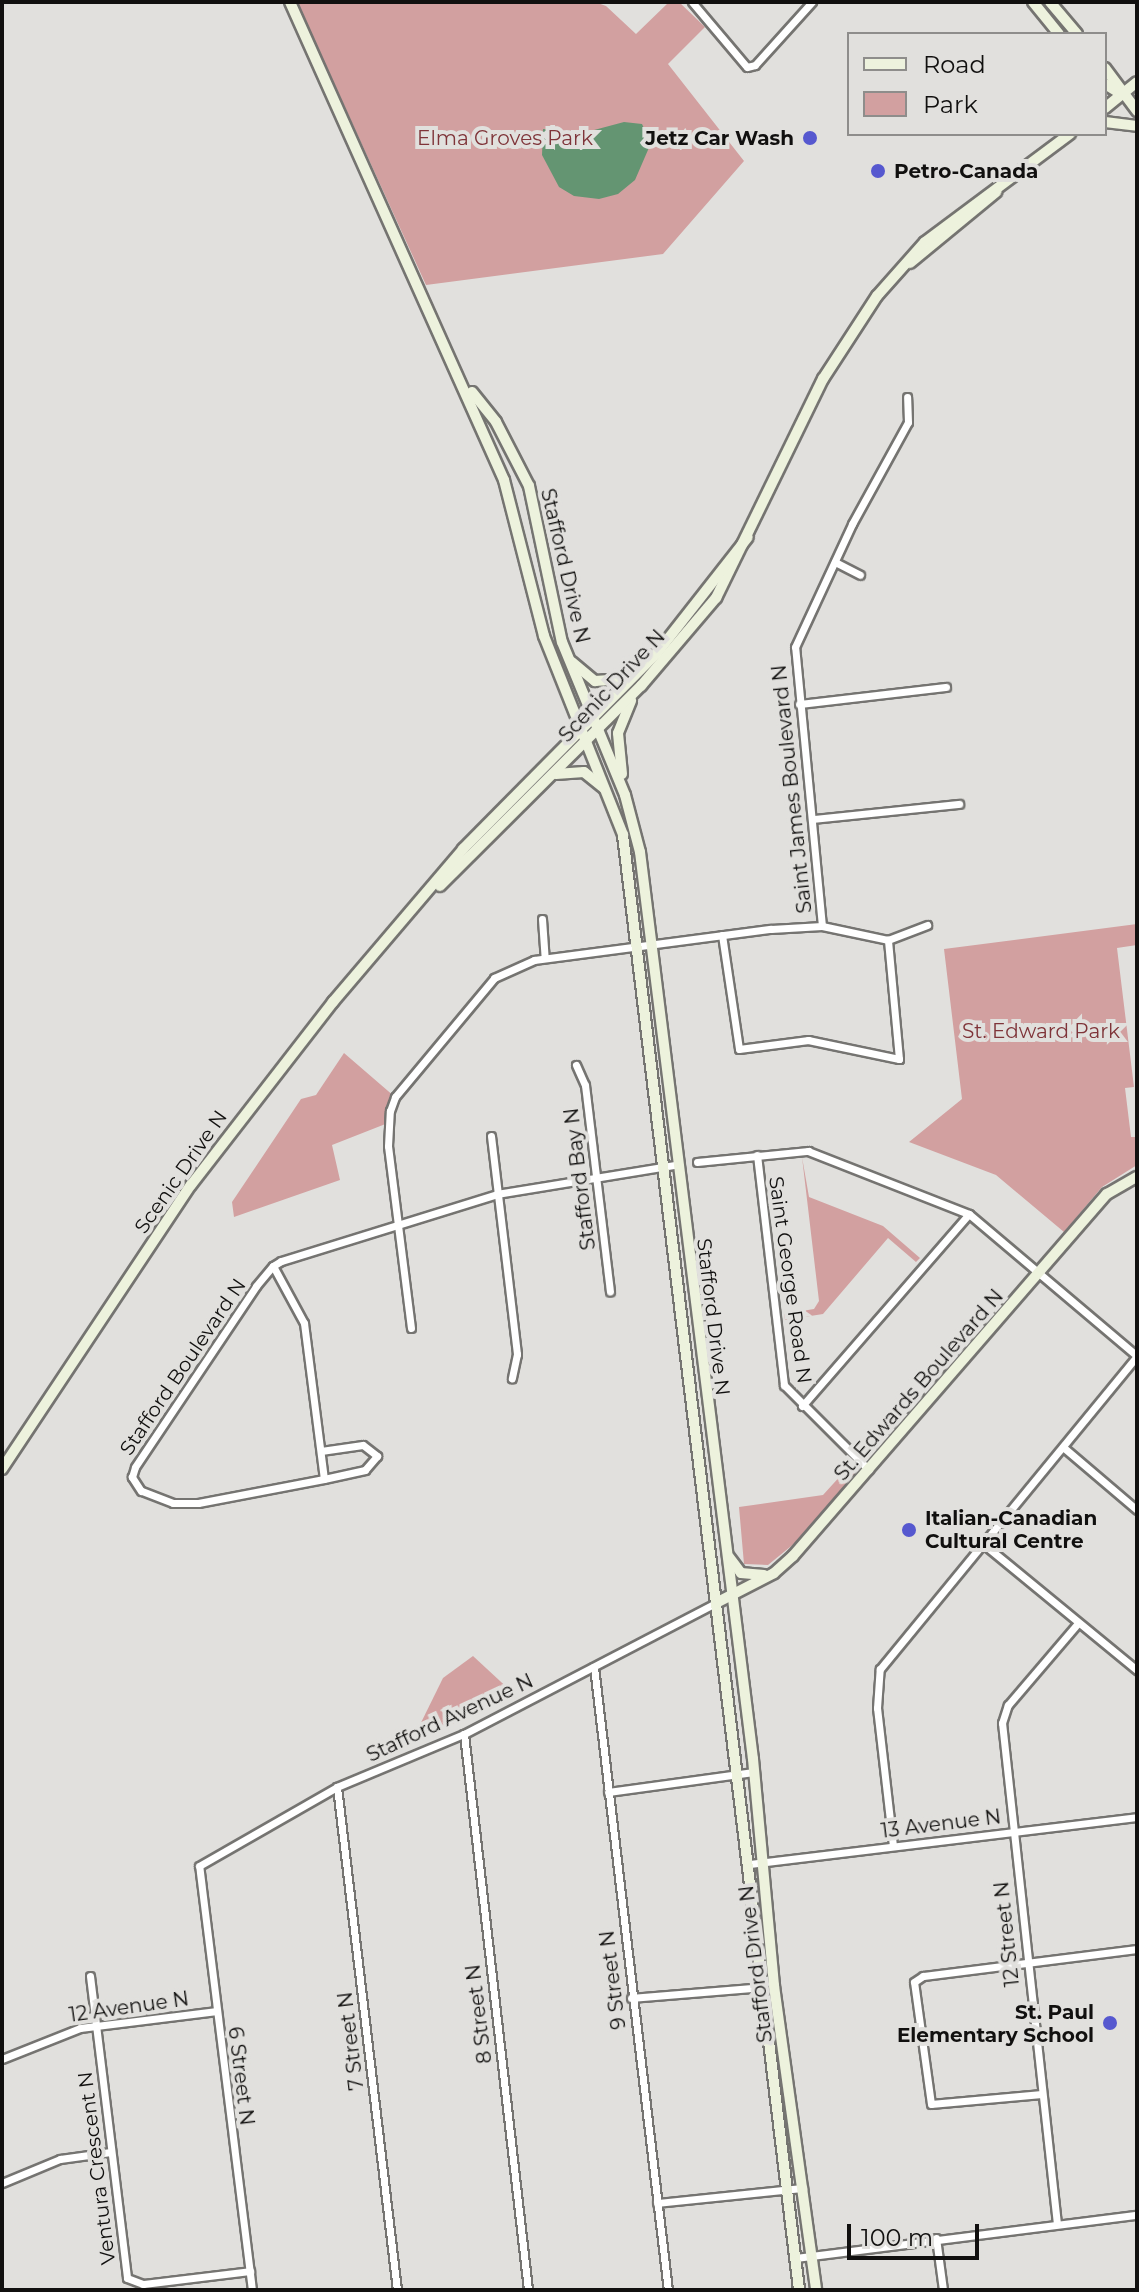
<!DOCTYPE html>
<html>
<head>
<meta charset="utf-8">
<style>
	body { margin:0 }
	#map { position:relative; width:1139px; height:2292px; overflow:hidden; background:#e1e0dd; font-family:Montserrat,sans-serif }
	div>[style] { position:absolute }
	.green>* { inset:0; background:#d2a0a0 }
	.water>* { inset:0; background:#649572 }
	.roads { filter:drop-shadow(2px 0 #757471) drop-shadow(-2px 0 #757471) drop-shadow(0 2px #757471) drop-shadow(0 -2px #757471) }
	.street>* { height:7px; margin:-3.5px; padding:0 3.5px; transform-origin:3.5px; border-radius:3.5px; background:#fff }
	.secondary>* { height:10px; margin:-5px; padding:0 5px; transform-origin:5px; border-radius:5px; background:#edf2dd }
	.dots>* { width:22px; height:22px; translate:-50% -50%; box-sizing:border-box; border:4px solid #e1e0dd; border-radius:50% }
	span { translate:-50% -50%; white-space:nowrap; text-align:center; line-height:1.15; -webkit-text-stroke:8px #e1e0dd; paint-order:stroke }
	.park-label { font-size:20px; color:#7f3439 }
	.poi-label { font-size:20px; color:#11100f; font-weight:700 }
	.right { translate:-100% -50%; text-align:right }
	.left { translate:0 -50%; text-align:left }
	.street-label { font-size:20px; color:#11100f }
	.frame { position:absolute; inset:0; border:4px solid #11100f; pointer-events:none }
	.legend { position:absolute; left:847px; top:32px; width:260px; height:104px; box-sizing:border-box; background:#e1e0dd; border:2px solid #8e8d8b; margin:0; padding:10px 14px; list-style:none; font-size:24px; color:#11100f }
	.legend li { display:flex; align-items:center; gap:16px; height:40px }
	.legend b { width:40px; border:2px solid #8e8d8b }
	.scale { position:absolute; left:847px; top:2224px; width:132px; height:36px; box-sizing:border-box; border:4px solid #11100f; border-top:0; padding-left:10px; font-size:24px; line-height:28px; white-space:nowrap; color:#11100f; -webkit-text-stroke:6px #e1e0dd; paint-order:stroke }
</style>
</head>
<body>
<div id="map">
	<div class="green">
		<div style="clip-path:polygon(297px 2px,595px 2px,606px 6px,636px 34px,669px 2px,679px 2px,705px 27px,668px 64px,744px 161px,663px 254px,426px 285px)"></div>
		<div style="clip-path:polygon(1137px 924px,1137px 945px,1117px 948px,1134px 1087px,1125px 1088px,1131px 1137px,1137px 1137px,1137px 1165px,1102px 1187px,1064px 1232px,996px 1175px,909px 1142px,962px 1099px,944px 949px)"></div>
		<div style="clip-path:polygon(344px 1053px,395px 1097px,388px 1123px,332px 1145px,340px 1180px,234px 1217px,232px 1202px,301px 1099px,316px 1095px)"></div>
		<div style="clip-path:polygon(802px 1157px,809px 1197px,883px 1226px,920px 1258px,916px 1262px,888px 1238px,823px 1314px,785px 1320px,784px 1314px,814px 1309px,819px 1301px)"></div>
		<div style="clip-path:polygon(853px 1462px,856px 1474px,801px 1538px,768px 1565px,744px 1564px,739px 1507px,823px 1495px)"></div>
		<div style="clip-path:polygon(473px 1656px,515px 1695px,411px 1743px,443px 1678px)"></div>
	</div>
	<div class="water">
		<div style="clip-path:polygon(624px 122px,642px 124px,651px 143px,635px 180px,618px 194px,599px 199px,574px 196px,559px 187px,542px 155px,543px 129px,583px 133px)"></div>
	</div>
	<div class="roads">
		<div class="street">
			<div style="left:692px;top:2px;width:85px;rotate:49.8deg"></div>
			<div style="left:747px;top:67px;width:8px;rotate:-14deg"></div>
			<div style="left:755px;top:65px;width:85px;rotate:-47.9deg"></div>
			<div style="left:835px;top:562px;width:28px;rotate:27deg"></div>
			<div style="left:799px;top:704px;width:148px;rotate:-6.6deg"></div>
			<div style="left:813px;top:819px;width:147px;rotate:-5.9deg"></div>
			<div style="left:542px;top:919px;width:39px;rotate:86deg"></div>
			<div style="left:822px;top:926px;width:280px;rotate:-95.5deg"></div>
			<div style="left:795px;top:647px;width:136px;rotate:-65.1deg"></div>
			<div style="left:852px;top:524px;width:116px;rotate:-61.2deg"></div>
			<div style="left:908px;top:422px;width:25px;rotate:-92deg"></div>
			<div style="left:722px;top:935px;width:115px;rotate:81.5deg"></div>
			<div style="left:739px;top:1049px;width:70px;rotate:-7.4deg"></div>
			<div style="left:808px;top:1040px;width:93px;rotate:11.8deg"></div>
			<div style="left:899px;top:1059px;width:120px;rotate:-95.3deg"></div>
			<div style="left:576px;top:1065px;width:22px;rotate:66deg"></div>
			<div style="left:585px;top:1085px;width:208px;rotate:83.1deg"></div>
			<div style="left:491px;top:1136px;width:220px;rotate:83.2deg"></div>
			<div style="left:517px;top:1354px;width:25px;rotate:102deg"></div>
			<div style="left:757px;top:1155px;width:232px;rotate:83.3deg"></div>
			<div style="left:784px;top:1385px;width:120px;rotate:45deg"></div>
			<div style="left:697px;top:1162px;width:112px;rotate:-5.7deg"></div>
			<div style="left:808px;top:1151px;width:173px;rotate:21.4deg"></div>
			<div style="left:969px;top:1214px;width:220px;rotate:40.2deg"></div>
			<div style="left:273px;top:1266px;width:65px;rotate:61.5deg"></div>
			<div style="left:304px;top:1323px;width:157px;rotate:82.7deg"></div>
			<div style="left:324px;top:1479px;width:128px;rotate:169.2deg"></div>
			<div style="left:198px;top:1503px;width:25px;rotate:180deg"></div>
			<div style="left:173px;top:1503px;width:34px;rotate:-159deg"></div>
			<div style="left:141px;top:1491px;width:17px;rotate:-123deg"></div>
			<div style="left:132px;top:1477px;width:10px;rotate:-73deg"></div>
			<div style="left:135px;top:1467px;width:218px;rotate:-56.2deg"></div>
			<div style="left:256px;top:1286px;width:26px;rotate:-50deg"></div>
			<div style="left:273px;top:1266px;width:9px;rotate:-32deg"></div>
			<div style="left:281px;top:1261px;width:226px;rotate:-17.2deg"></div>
			<div style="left:497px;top:1194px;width:180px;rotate:-9.3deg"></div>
			<div style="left:411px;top:1328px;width:183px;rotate:-97.2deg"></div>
			<div style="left:388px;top:1146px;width:35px;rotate:-87deg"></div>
			<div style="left:390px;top:1111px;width:15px;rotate:-70deg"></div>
			<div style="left:395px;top:1097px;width:155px;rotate:-50.2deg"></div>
			<div style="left:494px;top:978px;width:44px;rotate:-24.2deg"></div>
			<div style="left:534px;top:960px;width:239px;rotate:-7.5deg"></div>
			<div style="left:771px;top:929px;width:51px;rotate:-3.4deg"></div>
			<div style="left:822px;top:926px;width:67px;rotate:12deg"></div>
			<div style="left:888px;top:940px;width:42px;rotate:-21deg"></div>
			<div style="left:802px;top:1406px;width:254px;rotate:-49deg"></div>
			<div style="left:1063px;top:1447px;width:97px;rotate:40.4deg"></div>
			<div style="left:321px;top:1451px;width:42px;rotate:-8.1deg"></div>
			<div style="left:363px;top:1445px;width:18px;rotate:38deg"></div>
			<div style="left:377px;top:1456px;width:18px;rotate:131deg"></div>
			<div style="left:365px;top:1470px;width:42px;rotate:167.6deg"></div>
			<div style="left:981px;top:1542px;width:202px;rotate:39.4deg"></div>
			<div style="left:594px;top:1667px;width:627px;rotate:83.23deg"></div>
			<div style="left:464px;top:1734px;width:560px;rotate:83.43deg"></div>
			<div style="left:337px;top:1787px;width:507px;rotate:83.2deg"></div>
			<div style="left:608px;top:1792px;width:147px;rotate:-7.8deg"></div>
			<div style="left:893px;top:1846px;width:139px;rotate:-96.6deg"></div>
			<div style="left:877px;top:1708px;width:39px;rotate:-86deg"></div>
			<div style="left:880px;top:1669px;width:405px;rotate:-50.6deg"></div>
			<div style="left:749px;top:1864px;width:391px;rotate:-6.9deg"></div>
			<div style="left:90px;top:1976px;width:304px;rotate:83deg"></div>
			<div style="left:127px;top:2278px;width:17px;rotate:21deg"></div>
			<div style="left:143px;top:2284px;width:108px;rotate:-6.9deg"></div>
			<div style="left:631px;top:1998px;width:133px;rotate:-4.7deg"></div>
			<div style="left:2px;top:2059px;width:84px;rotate:-21.7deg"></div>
			<div style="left:80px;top:2028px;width:138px;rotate:-7.1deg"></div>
			<div style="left:1041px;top:2094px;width:110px;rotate:174.8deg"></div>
			<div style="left:931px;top:2104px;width:123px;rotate:-97.9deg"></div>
			<div style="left:914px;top:1982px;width:11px;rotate:-34deg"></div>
			<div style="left:923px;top:1976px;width:216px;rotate:-7.2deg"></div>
			<div style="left:2px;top:2183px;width:63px;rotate:-22.5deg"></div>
			<div style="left:60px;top:2159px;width:51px;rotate:-7.8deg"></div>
			<div style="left:657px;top:2203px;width:147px;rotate:-5.9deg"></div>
			<div style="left:1057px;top:2224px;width:504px;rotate:-96.26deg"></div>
			<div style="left:1002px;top:1723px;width:19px;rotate:-72deg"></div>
			<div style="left:1008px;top:1705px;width:108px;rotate:-49.5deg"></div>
			<div style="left:936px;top:2238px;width:52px;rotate:82.3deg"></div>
			<div style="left:795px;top:2258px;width:345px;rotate:-7.2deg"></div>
			<div style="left:252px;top:2290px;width:427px;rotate:-97.1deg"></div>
			<div style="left:199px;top:1866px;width:159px;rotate:-29.8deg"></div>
			<div style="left:337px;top:1787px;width:138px;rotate:-22.7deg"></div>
			<div style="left:464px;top:1734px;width:284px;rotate:-27.5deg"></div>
		</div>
		<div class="secondary">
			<div style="left:290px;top:2px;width:524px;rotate:65.88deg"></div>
			<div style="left:504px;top:480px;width:161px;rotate:75.6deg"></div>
			<div style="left:544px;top:636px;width:214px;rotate:68.3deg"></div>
			<div style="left:623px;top:835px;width:1466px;rotate:83.1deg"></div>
			<div style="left:1033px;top:2px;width:41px;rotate:50.9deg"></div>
			<div style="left:1050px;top:2px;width:42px;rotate:49.8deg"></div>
			<div style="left:1105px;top:68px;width:54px;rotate:53.3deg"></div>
			<div style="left:1105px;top:84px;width:19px;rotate:32deg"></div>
			<div style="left:1105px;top:108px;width:41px;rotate:-39.1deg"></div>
			<div style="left:1105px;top:122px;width:32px;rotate:7deg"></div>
			<div style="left:910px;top:263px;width:112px;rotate:-39.5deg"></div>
			<div style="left:472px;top:392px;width:38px;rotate:51deg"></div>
			<div style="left:496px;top:422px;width:72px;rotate:62.7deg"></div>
			<div style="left:529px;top:486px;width:159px;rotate:78.1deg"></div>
			<div style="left:562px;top:642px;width:165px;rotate:67.6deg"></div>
			<div style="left:625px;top:795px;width:59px;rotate:75.3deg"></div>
			<div style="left:640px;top:852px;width:914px;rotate:82.9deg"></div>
			<div style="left:753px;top:1759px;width:228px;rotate:84.7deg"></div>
			<div style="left:774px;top:1986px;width:307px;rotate:82.1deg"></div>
			<div style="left:572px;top:662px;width:30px;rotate:40deg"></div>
			<div style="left:595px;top:681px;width:32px;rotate:-4deg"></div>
			<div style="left:556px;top:774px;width:28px;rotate:-4deg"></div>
			<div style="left:584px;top:772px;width:26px;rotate:39deg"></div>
			<div style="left:622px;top:774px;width:41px;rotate:-95.6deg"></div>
			<div style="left:618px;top:733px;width:35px;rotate:-68deg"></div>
			<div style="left:440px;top:886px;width:284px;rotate:-44.9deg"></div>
			<div style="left:641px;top:686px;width:116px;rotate:-49.6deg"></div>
			<div style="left:716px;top:598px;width:244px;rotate:-64deg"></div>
			<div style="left:823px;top:379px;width:99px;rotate:-57deg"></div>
			<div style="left:877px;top:296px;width:72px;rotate:-48.4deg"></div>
			<div style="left:925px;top:242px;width:181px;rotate:-36.7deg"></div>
			<div style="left:2px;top:1469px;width:341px;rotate:-56.4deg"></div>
			<div style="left:191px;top:1185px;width:232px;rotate:-52.2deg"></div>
			<div style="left:333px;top:1002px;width:201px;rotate:-49.6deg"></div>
			<div style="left:463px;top:849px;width:276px;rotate:-45.3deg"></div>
			<div style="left:657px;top:653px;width:147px;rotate:-51.9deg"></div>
			<div style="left:729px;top:1557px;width:20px;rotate:53deg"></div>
			<div style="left:741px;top:1573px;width:23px;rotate:5deg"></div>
			<div style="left:716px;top:1603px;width:65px;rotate:-27.3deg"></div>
			<div style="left:774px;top:1573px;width:25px;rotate:-42deg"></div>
			<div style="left:793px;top:1556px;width:479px;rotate:-49.1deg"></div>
			<div style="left:1107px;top:1194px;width:34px;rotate:-30deg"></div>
		</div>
	</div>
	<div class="dots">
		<div style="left:810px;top:138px;background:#5658cf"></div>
		<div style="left:878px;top:171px;background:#5658cf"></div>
		<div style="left:909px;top:1530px;background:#5658cf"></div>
		<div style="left:1110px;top:2023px;background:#5658cf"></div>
	</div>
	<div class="park-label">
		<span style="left:505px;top:138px">Elma Groves Park</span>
		<span style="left:1041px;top:1031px">St. Edward Park</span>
	</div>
	<div class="poi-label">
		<span class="right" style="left:794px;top:138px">Jetz Car Wash</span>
		<span class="left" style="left:894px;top:171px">Petro-Canada</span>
		<span class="left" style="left:925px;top:1530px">Italian-Canadian<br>Cultural Centre</span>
		<span class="right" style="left:1094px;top:2024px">St. Paul<br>Elementary School</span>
	</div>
	<div class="street-label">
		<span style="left:565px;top:566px;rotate:77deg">Stafford Drive N</span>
		<span style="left:612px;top:686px;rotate:-47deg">Scenic Drive N</span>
		<span style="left:792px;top:789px;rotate:-96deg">Saint James Boulevard N</span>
		<span style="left:181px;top:1172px;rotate:-55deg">Scenic Drive N</span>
		<span style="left:580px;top:1179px;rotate:-97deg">Stafford Bay N</span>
		<span style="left:790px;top:1280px;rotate:82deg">Saint George Road N</span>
		<span style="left:713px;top:1317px;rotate:83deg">Stafford Drive N</span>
		<span style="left:183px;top:1367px;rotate:-56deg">Stafford Boulevard N</span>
		<span style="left:919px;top:1385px;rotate:-49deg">St. Edwards Boulevard N</span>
		<span style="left:450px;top:1718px;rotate:-25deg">Stafford Avenue N</span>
		<span style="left:941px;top:1824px;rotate:-7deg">13 Avenue N</span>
		<span style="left:1007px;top:1934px;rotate:-96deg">12 Street N</span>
		<span style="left:756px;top:1964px;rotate:-97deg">Stafford Drive N</span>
		<span style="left:613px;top:1980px;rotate:-97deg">9 Street N</span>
		<span style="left:129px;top:2007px;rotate:-8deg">12 Avenue N</span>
		<span style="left:479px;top:2014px;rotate:-97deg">8 Street N</span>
		<span style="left:351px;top:2041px;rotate:-97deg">7 Street N</span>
		<span style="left:241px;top:2076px;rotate:83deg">6 Street N</span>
		<span style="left:97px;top:2168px;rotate:-97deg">Ventura Crescent N</span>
	</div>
	<div class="frame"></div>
	<ul class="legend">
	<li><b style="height:10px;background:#edf2dd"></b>Road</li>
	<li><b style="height:22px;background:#d2a0a0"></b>Park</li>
	</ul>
	<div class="scale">100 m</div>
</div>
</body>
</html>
